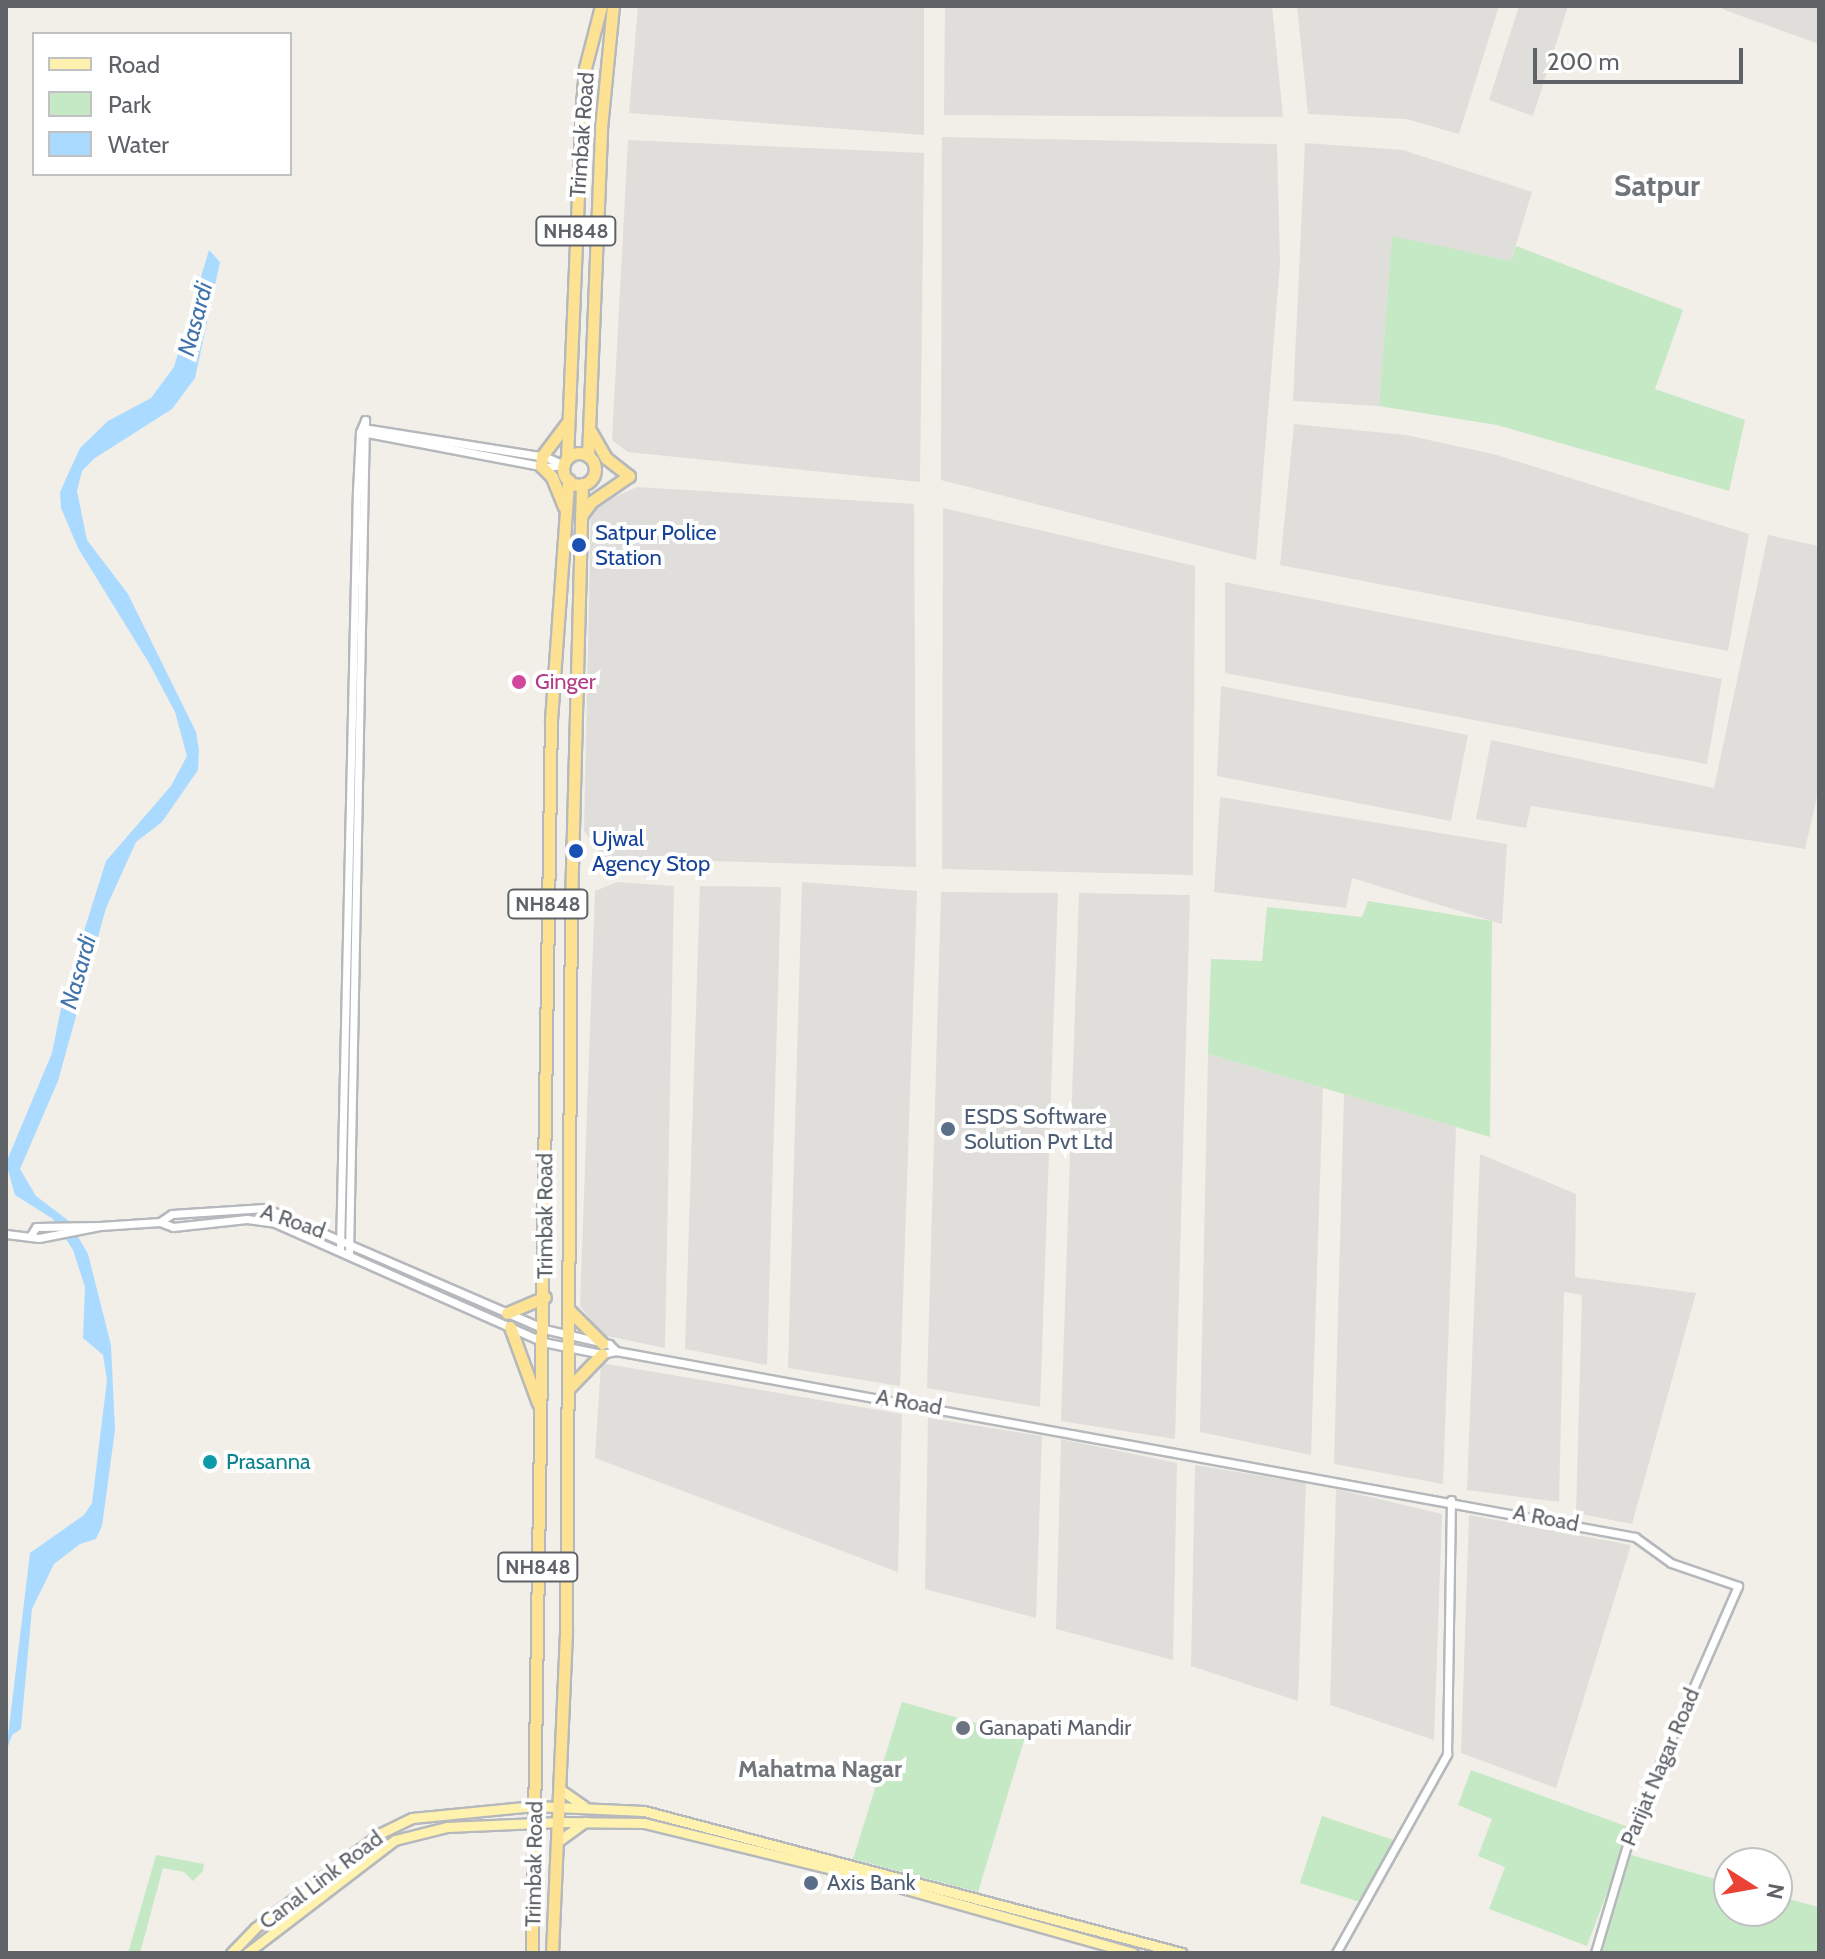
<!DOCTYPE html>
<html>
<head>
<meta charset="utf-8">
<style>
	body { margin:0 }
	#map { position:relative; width:1825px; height:1959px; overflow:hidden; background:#f1efe8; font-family:Cabin,sans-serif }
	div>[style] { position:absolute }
	.industrial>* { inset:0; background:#e0deda }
	.green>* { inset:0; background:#c5e8c5 }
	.water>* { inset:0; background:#aadaff }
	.roads { filter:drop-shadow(2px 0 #b5b8bc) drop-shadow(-2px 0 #b5b8bc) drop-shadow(0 2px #b5b8bc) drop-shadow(0 -2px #b5b8bc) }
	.minor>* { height:7px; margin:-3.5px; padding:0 3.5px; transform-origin:3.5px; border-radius:3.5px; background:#fff }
	.major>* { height:9px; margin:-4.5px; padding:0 4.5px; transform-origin:4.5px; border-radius:4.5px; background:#fff2af }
	.highway>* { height:11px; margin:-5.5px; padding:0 5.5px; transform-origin:5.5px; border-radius:5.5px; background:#fde293 }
	.highway>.ring { margin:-5.5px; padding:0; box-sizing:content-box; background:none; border:11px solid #fde293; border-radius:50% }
	.dots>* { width:22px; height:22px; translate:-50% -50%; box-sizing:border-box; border:4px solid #fff; border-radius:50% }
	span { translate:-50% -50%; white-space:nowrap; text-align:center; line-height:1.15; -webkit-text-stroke:8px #fff; paint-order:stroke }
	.shield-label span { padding:2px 6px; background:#fff; border:2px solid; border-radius:6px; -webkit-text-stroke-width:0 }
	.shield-label { font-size:20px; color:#5f6368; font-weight:700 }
	.street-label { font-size:22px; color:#5f6368 }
	.transit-label { font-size:22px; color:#164399 }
	.left { translate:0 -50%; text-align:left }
	.hotel-label { font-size:22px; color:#b23c85 }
	.service-label { font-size:22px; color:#4e5e75 }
	.culture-label { font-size:22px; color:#0d838f }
	.worship-label { font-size:22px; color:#5b616d }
	.water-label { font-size:24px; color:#4174aa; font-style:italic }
	.neighbourhood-label { font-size:24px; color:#70757a; font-weight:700 }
	.district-label { font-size:30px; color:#70757a; font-weight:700 }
	.frame { position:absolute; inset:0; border:8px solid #5f6368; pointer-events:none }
	.legend { position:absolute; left:32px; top:32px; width:260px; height:144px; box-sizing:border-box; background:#fff; border:2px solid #bfc1c3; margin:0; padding:10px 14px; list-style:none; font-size:24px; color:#5f6368 }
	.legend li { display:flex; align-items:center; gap:16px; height:40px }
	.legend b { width:40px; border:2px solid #bfc1c3 }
	.north { position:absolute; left:1713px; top:1847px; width:80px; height:80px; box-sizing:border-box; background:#fff; border:2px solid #bfc1c3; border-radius:50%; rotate:101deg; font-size:22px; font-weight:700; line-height:32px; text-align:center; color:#5f6368 }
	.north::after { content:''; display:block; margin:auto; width:28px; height:36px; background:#ea4335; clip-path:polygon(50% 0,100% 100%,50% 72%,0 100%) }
	.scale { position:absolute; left:1533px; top:48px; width:210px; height:36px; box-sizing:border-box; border:4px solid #5f6368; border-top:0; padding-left:10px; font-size:24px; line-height:28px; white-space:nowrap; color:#5f6368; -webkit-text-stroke:6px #fff; paint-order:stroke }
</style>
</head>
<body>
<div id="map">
	<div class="industrial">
		<div style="clip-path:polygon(638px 6px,924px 6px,924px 135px,629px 113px)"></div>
		<div style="clip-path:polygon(945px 6px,1272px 6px,1283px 117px,944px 115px)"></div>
		<div style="clip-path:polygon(1297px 6px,1499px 6px,1459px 134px,1406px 119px,1308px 114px)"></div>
		<div style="clip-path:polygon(1519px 6px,1568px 6px,1533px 116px,1489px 100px)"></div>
		<div style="clip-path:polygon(1723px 6px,1819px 6px,1819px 44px,1722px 9px)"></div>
		<div style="clip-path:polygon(942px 137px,1277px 144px,1280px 264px,1256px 560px,941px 480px)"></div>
		<div style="clip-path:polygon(628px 140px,924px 153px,920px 482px,628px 452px,612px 440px)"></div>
		<div style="clip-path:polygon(1305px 143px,1403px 150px,1532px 192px,1511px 261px,1392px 237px,1379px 406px,1293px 401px)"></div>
		<div style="clip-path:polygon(1294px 424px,1406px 435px,1497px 455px,1749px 534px,1728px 651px,1280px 565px)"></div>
		<div style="clip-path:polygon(637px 487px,914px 504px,916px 867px,605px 858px,584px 831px,591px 507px)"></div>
		<div style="clip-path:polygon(943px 508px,1195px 566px,1193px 875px,942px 869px)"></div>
		<div style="clip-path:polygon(1768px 535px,1819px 546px,1819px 788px,1805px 849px,1531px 806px,1526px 828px,1476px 819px,1491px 740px,1714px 788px)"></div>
		<div style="clip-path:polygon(1225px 582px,1722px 679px,1707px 764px,1225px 673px)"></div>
		<div style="clip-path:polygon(1221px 686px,1468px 735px,1451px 821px,1217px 776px)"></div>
		<div style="clip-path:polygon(1220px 797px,1507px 844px,1502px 924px,1352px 878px,1346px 908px,1214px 892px)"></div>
		<div style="clip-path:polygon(617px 882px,674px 886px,665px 1348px,602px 1335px,580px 1306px,595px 891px)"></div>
		<div style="clip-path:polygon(802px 882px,917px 891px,900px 1386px,788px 1368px)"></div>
		<div style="clip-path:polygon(700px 886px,781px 887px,767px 1365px,685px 1349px)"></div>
		<div style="clip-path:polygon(941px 892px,1058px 893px,1040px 1407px,927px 1388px)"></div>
		<div style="clip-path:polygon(1079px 893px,1190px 895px,1175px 1439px,1061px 1421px)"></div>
		<div style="clip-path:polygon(1208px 1054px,1323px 1088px,1311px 1455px,1200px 1432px)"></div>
		<div style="clip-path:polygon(1344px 1094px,1456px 1127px,1443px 1484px,1334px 1464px)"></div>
		<div style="clip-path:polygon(1480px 1154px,1576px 1194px,1575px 1277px,1696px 1293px,1632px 1524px,1576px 1513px,1582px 1295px,1564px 1292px,1559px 1502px,1467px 1490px)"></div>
		<div style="clip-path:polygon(601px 1363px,902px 1414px,898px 1572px,595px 1458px)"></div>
		<div style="clip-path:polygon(928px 1418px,1042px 1436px,1036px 1618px,925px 1589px)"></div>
		<div style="clip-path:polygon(1061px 1439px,1177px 1463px,1173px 1660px,1056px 1629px)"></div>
		<div style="clip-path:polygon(1195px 1465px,1306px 1483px,1298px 1701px,1191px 1666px)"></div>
		<div style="clip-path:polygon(1336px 1489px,1442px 1514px,1434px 1740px,1330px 1705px)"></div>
		<div style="clip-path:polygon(1469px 1515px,1631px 1545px,1556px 1788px,1461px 1753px)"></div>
	</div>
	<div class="green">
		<div style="clip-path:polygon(1392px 236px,1511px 261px,1516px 246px,1683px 310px,1655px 389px,1745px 420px,1729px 491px,1497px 425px,1379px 406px)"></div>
		<div style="clip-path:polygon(1368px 901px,1492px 921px,1490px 1137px,1208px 1054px,1211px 959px,1262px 961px,1267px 907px,1362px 917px)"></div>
		<div style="clip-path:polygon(902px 1702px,1025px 1737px,978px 1892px,853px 1859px)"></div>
		<div style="clip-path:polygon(1471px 1770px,1631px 1828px,1587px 1946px,1489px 1909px,1505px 1867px,1478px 1856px,1492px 1819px,1458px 1805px)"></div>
		<div style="clip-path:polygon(1322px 1816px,1396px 1841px,1360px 1902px,1300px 1883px)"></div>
		<div style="clip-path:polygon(156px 1855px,204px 1864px,203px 1871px,193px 1881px,184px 1872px,163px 1868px,140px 1953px,128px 1953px)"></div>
		<div style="clip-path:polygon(1631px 1855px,1729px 1883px,1729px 1911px,1777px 1911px,1777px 1896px,1819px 1907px,1819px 1953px,1601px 1953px)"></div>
	</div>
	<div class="water">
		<div style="clip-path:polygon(209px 250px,220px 262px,195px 378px,172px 409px,95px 458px,82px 471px,77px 491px,87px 540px,128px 594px,196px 732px,199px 750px,198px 770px,162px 822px,136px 842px,106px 908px,58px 1081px,20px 1169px,36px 1196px,69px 1221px,88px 1254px,111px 1345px,115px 1430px,102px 1526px,96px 1539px,80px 1544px,54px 1564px,32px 1609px,21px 1729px,12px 1735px,6px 1752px,30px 1553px,84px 1515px,92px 1503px,107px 1380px,103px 1355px,83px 1338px,85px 1287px,73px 1250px,53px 1219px,15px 1195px,6px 1163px,52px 1053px,63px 998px,106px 861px,171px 786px,187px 756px,175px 712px,149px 663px,78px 548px,61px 508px,60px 492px,80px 448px,108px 421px,151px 398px,174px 367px)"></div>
	</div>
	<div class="roads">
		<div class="minor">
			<div style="left:363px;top:428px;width:185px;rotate:9deg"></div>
			<div style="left:546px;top:457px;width:20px;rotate:24deg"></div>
			<div style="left:362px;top:432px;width:187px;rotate:10.8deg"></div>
			<div style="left:546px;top:467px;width:16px;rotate:-7deg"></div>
			<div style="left:160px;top:1222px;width:14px;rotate:21deg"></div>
			<div style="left:173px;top:1227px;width:74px;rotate:-6.2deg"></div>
			<div style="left:247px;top:1219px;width:28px;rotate:8deg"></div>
			<div style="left:275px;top:1223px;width:293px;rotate:23.9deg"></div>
			<div style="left:543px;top:1342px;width:60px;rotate:11.5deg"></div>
			<div style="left:602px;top:1354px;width:14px;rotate:-12deg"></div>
			<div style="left:6px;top:1234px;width:33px;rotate:7deg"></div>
			<div style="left:39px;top:1238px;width:62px;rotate:-11.1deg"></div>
			<div style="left:100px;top:1226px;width:60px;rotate:-3.8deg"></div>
			<div style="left:160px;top:1222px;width:14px;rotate:-34deg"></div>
			<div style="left:172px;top:1214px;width:93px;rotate:-3.7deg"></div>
			<div style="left:265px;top:1208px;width:304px;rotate:23.4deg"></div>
			<div style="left:544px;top:1329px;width:67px;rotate:13deg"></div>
			<div style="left:609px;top:1344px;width:10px;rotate:45deg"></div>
			<div style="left:616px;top:1351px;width:1036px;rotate:10.34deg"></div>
			<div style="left:1635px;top:1537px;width:44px;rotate:35.8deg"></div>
			<div style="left:1671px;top:1563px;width:71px;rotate:18.9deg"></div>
			<div style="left:1738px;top:1586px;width:264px;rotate:113.7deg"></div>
			<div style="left:1632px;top:1828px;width:130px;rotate:106.5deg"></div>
			<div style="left:31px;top:1235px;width:9px;rotate:-58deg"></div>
			<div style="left:36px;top:1227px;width:64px;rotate:-0.9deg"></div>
			<div style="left:340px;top:1250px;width:759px;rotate:-88.72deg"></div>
			<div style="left:357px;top:491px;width:59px;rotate:-87.1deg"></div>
			<div style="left:360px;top:432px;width:13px;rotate:-67deg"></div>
			<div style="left:349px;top:1254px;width:834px;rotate:-88.9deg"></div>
			<div style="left:1336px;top:1953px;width:228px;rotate:-60.8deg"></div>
			<div style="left:1447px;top:1754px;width:254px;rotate:-89.1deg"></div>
		</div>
		<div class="major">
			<div style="left:561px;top:1790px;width:28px;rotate:35deg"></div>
			<div style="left:560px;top:1840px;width:31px;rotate:-36deg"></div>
			<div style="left:231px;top:1953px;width:35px;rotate:-46deg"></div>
			<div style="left:255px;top:1928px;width:158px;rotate:-37deg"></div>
			<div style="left:381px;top:1833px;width:34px;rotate:-26deg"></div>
			<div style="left:412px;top:1818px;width:123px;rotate:-5.6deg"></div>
			<div style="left:534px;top:1806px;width:110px;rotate:2.6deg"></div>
			<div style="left:644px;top:1811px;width:556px;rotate:14.79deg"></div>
			<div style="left:247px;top:1953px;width:186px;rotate:-37.4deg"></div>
			<div style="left:395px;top:1840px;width:54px;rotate:-14deg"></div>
			<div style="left:447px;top:1827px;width:113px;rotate:-2.5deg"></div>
			<div style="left:560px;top:1822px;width:84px;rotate:0.7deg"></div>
			<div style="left:644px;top:1823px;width:207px;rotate:13.7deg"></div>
			<div style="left:845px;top:1872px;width:299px;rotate:15.7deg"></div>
		</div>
		<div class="highway">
			<div class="ring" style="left:563px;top:453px;width:21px;height:21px"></div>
			<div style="left:588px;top:456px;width:328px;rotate:-87.7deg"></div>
			<div style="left:601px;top:128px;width:123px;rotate:-84.4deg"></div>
			<div style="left:567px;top:458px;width:341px;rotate:-87.6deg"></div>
			<div style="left:581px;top:117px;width:49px;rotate:-85.3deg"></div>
			<div style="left:585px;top:68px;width:64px;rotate:-75.5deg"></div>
			<div style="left:564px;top:507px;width:32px;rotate:-112deg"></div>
			<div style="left:552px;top:477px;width:16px;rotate:-135deg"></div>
			<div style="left:541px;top:466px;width:10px;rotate:-84deg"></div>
			<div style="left:542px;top:456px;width:41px;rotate:-52.9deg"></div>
			<div style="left:581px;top:516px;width:17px;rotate:-54deg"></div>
			<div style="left:591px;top:502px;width:46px;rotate:-34.4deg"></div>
			<div style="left:629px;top:476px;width:29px;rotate:-142deg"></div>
			<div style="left:606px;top:458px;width:30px;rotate:-120deg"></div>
			<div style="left:569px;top:1310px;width:47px;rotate:45deg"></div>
			<div style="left:507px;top:1313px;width:41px;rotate:-22.8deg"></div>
			<div style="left:510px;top:1327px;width:81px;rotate:69.8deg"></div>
			<div style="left:569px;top:1388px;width:47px;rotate:-45.9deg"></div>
			<div style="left:532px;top:1953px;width:1233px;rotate:-89.12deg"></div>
			<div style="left:551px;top:720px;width:241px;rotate:-85.9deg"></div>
			<div style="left:552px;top:1953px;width:322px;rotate:-87.5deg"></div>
			<div style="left:566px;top:1631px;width:726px;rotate:-89.61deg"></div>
			<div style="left:571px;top:905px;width:421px;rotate:-88.5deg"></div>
		</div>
	</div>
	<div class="dots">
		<div style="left:579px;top:545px;background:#1a4fb4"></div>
		<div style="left:519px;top:682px;background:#d1479c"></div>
		<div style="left:576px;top:851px;background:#1a4fb4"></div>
		<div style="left:948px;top:1129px;background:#5c6f8a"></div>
		<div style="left:210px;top:1462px;background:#0f9aa8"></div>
		<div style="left:963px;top:1728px;background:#6b7280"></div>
		<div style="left:811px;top:1883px;background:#5c6f8a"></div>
	</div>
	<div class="shield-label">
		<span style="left:576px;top:231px">NH848</span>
		<span style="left:548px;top:904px">NH848</span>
		<span style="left:538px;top:1567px">NH848</span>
	</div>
	<div class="street-label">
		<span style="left:582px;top:135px;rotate:-86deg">Trimbak Road</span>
		<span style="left:545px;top:1216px;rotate:-90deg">Trimbak Road</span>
		<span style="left:293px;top:1221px;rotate:19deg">A Road</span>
		<span style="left:909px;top:1402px;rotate:10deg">A Road</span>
		<span style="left:1546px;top:1518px;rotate:11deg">A Road</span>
		<span style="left:1660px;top:1767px;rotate:-67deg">Parijat Nagar Road</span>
		<span style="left:534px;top:1864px;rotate:-89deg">Trimbak Road</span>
		<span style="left:321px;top:1880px;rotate:-37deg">Canal Link Road</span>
	</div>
	<div class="transit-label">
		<span class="left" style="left:595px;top:545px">Satpur Police<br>Station</span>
		<span class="left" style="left:592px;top:851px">Ujwal<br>Agency Stop</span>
	</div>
	<div class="hotel-label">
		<span class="left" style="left:535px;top:682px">Ginger</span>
	</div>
	<div class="service-label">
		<span class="left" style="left:964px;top:1129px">ESDS Software<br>Solution Pvt Ltd</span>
		<span class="left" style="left:827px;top:1883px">Axis Bank</span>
	</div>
	<div class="culture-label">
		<span class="left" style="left:226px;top:1462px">Prasanna</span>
	</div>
	<div class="worship-label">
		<span class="left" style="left:979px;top:1728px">Ganapati Mandir</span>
	</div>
	<div class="water-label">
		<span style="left:195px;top:319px;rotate:-75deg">Nasardi</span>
		<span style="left:78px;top:972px;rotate:-74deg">Nasardi</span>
	</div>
	<div class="neighbourhood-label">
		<span style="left:820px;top:1769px">Mahatma Nagar</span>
	</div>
	<div class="district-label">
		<span style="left:1657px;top:186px">Satpur</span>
	</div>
	<div class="frame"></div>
	<ul class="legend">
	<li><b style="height:10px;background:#fff2af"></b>Road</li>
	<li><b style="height:22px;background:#c5e8c5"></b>Park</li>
	<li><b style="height:22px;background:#aadaff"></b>Water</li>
	</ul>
	<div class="north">N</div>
	<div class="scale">200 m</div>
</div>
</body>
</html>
